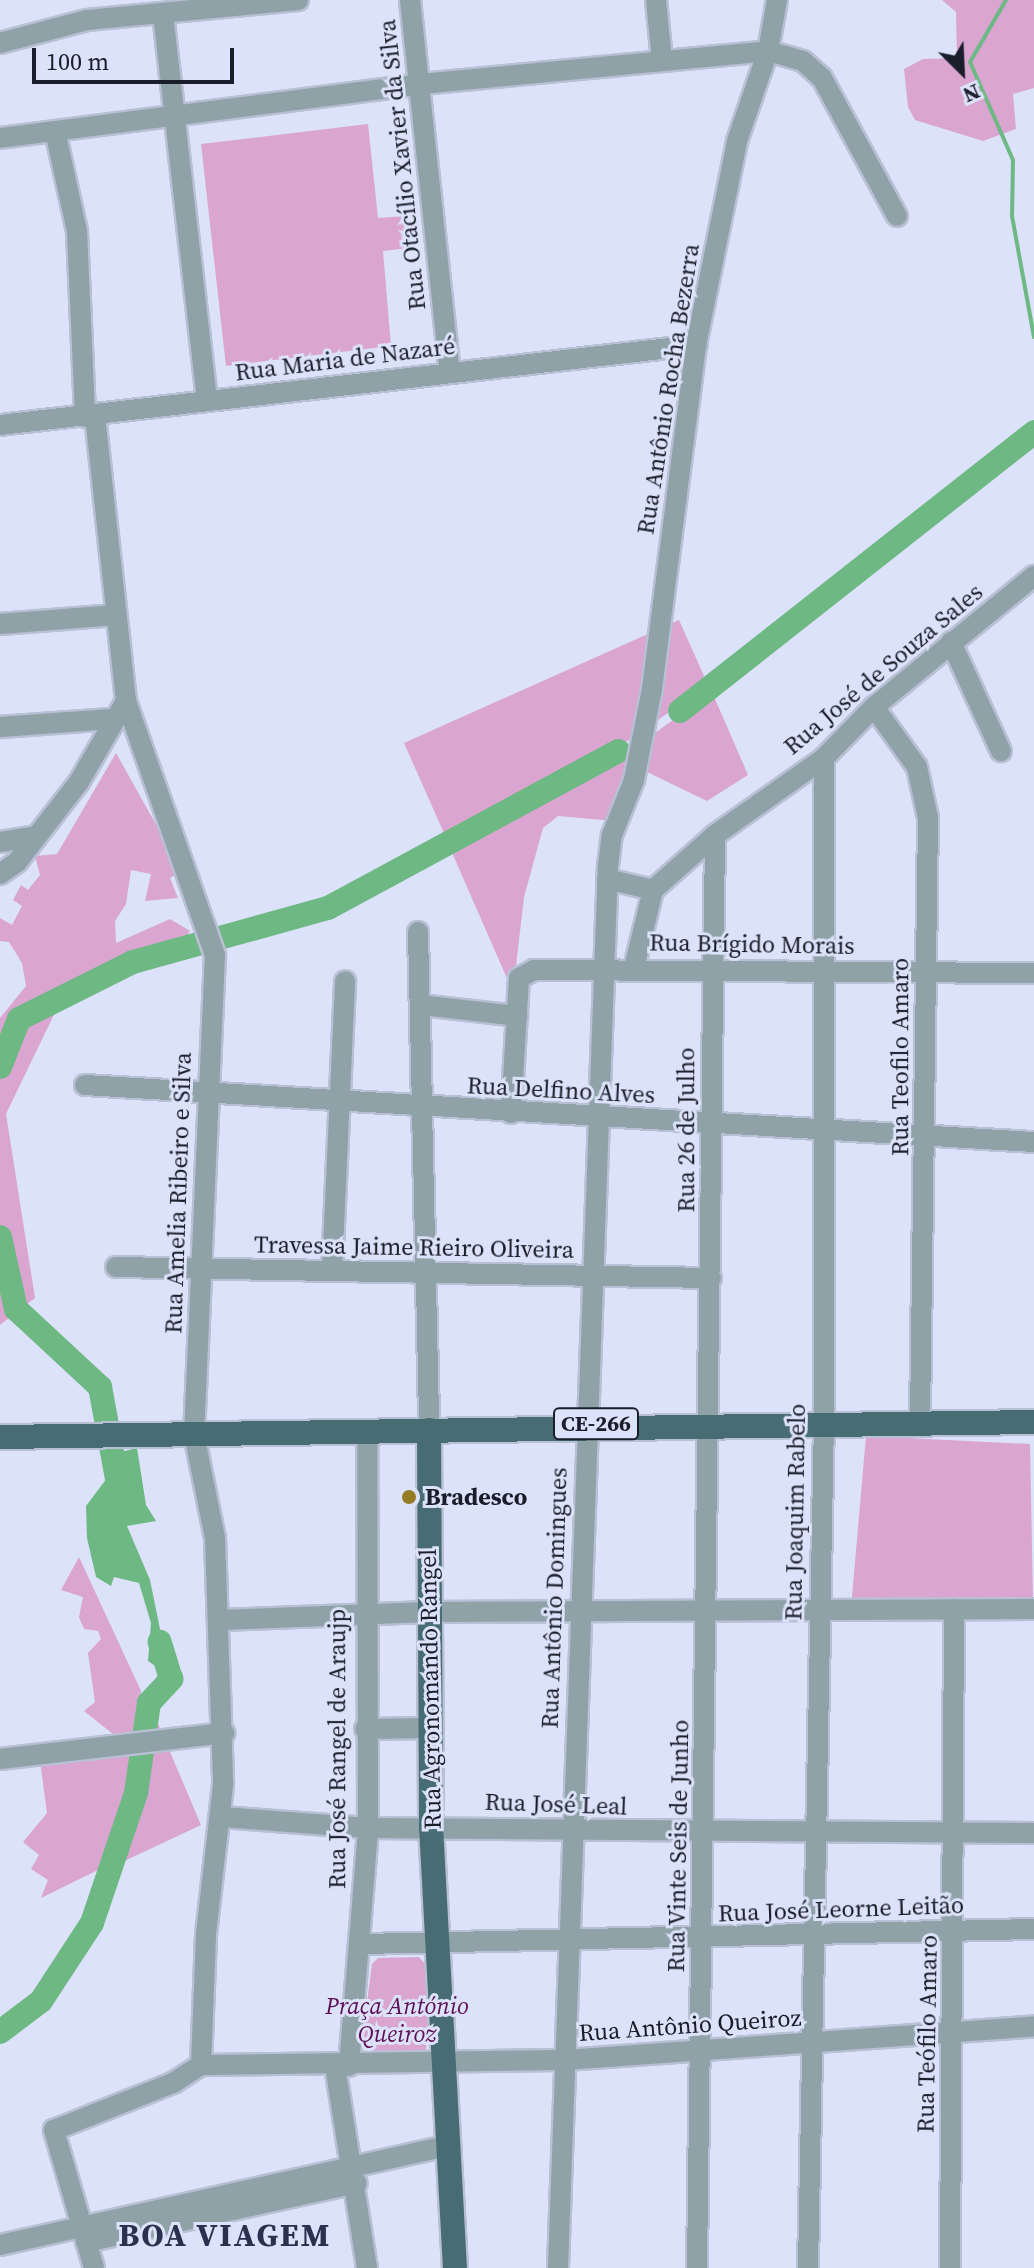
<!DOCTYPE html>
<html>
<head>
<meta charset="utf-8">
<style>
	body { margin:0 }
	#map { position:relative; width:1034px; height:2268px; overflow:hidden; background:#dce2f9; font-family:"Source Serif 4",serif }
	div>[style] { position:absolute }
	.green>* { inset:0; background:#daa5d1 }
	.water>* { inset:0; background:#6eb884 }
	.stream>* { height:4px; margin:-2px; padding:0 2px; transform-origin:2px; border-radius:2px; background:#6eb884 }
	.river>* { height:24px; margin:-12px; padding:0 12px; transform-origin:12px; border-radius:12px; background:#6eb884 }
	.roads { filter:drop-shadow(2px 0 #b9bfd4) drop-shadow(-2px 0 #b9bfd4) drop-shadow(0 2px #b9bfd4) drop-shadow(0 -2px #b9bfd4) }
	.minor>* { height:20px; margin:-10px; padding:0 10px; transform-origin:10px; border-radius:10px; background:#8ea2a7 }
	.major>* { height:24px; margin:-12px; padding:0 12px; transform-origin:12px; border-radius:12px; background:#476c74 }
	.dots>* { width:22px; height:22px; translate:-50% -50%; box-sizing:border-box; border:4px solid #dce2f9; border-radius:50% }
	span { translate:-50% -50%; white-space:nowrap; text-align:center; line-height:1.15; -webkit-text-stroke:6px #dce2f9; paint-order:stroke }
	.shield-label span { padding:2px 6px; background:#dce2f9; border:2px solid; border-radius:6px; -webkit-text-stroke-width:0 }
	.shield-label { font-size:22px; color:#1a1e2b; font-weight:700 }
	.street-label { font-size:24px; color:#1a1e2b }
	.poi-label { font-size:24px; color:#1a1e2b; font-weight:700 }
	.left { translate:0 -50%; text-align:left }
	.park-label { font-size:24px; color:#5d0f56; font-style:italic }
	.district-label { font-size:32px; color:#2a314e; font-weight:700; letter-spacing:2px }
	.north { position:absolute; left:922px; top:32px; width:80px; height:80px; -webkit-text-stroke:6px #dce2f9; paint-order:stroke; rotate:156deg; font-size:22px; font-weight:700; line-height:32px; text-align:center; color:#1a1e2b }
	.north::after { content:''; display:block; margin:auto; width:28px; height:36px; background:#1a1e2b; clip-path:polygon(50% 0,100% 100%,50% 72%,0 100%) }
	.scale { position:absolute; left:32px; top:48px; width:202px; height:36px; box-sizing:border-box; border:4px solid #1a1e2b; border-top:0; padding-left:10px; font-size:24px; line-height:28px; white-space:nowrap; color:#1a1e2b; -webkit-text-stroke:6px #dce2f9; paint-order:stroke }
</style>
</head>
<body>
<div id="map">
	<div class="green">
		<div style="clip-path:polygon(942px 0,1034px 0,1034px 88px,1013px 94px,1016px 129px,983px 141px,915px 120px,908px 107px,904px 69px,923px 59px,957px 58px,956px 12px)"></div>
		<div style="clip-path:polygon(368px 124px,378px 218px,406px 216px,416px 247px,383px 251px,391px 346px,226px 366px,201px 144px)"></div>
		<div style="clip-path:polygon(679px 620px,708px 685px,655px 722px,667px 625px)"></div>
		<div style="clip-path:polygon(659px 629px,642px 733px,447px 840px,404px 743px)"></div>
		<div style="clip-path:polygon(712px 692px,748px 775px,707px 801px,647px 772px,655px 733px)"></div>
		<div style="clip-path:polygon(638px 742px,614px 821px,558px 816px,543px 828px,524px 897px,513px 992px,450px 848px)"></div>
		<div style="clip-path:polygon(116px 753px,182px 871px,170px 878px,178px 898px,145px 901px,151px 874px,131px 870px,126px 904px,115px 921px,116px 943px,170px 919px,190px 931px,170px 960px,62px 998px,6px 1114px,35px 1298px,0 1325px,0 1018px,26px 986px,22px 963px,9px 942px,0 941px,0 918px,12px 925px,22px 906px,13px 900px,21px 885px,28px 890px,40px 875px,35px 856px,57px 854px)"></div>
		<div style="clip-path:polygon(866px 1436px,1030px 1444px,1033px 1602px,851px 1608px)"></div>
		<div style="clip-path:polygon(79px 1557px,141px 1691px,135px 1743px,113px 1734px,84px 1711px,95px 1702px,88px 1653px,101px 1639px,98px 1631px,84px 1629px,79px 1617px,83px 1597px,61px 1590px)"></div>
		<div style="clip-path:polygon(154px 1714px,201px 1825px,118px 1864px,141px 1799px)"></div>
		<div style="clip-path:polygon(136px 1754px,130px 1792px,102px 1868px,41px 1898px,48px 1880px,31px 1869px,39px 1855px,23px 1842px,47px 1813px,40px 1761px)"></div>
		<div style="clip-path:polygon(419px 1957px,431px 1971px,426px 2050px,368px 2054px,362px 2040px,372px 1964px,378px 1958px)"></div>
	</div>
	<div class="water">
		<div style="clip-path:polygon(137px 1448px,146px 1505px,156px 1521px,127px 1526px,150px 1580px,171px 1683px,152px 1706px,161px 1670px,148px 1661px,151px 1623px,139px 1583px,114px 1577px,111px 1586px,96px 1577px,87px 1538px,86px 1506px,107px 1478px,129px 1481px,117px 1453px)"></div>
	</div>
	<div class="stream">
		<div style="left:1006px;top:0;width:72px;rotate:120.1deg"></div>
		<div style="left:970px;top:62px;width:107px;rotate:66.3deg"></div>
		<div style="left:1013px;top:160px;width:56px;rotate:91deg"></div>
		<div style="left:1012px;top:216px;width:123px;rotate:79.7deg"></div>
	</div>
	<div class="river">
		<div style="left:680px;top:711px;width:451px;rotate:-38.2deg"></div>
		<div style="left:0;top:1067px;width:52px;rotate:-68.4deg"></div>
		<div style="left:19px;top:1019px;width:127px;rotate:-26.6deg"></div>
		<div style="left:133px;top:962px;width:202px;rotate:-15.5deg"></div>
		<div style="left:328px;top:908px;width:330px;rotate:-28.4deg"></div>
		<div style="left:0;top:1237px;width:74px;rotate:77.5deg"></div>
		<div style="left:16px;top:1309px;width:115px;rotate:42.9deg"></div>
		<div style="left:100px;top:1387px;width:126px;rotate:79.5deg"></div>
		<div style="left:0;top:2032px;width:51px;rotate:-37.1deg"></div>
		<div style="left:41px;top:2001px;width:93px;rotate:-56.8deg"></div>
		<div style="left:92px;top:1923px;width:137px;rotate:-71.3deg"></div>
		<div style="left:136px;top:1793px;width:91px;rotate:-81.8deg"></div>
		<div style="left:149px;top:1703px;width:33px;rotate:-47deg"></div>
		<div style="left:171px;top:1679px;width:39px;rotate:-107deg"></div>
	</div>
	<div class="roads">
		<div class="minor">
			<div style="left:410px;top:0;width:374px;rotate:83.9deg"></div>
			<div style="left:656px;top:0;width:60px;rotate:84.3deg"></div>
			<div style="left:163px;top:14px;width:389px;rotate:83.5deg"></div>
			<div style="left:0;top:43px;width:90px;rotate:-14.8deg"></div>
			<div style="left:87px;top:20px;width:212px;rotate:-5.4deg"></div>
			<div style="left:55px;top:131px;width:102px;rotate:77.6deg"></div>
			<div style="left:77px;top:231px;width:186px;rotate:87.5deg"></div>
			<div style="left:0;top:138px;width:424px;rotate:-7.3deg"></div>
			<div style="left:421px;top:84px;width:349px;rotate:-5.4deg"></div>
			<div style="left:768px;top:51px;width:36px;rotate:16deg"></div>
			<div style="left:803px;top:61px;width:25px;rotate:42deg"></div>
			<div style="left:822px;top:78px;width:157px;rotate:61.5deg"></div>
			<div style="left:0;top:425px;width:701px;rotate:-6.56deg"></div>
			<div style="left:0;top:624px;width:116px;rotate:-4.4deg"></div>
			<div style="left:951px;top:642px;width:120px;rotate:65.4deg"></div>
			<div style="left:126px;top:701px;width:269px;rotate:70.7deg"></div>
			<div style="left:215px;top:955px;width:479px;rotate:92.5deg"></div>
			<div style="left:194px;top:1434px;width:106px;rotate:78.6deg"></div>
			<div style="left:215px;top:1538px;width:247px;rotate:88.1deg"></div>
			<div style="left:223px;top:1785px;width:151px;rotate:96.5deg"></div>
			<div style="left:206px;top:1935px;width:130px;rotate:92.2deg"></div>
			<div style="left:201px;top:2065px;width:364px;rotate:-0.8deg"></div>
			<div style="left:565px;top:2060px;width:470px;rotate:-4.1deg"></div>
			<div style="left:874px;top:707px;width:74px;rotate:54.4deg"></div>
			<div style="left:917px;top:767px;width:52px;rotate:77.8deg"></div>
			<div style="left:928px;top:818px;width:604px;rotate:90.76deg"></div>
			<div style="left:0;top:727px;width:112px;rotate:-4.1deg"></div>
			<div style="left:0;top:842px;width:37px;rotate:-9deg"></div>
			<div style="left:0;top:874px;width:21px;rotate:-35deg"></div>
			<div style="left:17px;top:862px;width:101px;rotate:-52.2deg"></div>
			<div style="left:79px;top:782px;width:94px;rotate:-59.9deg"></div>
			<div style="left:126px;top:701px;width:287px;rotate:-96.2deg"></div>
			<div style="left:607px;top:879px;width:47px;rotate:13.4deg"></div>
			<div style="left:653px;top:890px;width:83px;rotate:-41.6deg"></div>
			<div style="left:715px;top:835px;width:133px;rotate:-35.2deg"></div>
			<div style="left:824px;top:758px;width:71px;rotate:-45.6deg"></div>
			<div style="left:874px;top:707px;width:207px;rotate:-39.3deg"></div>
			<div style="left:418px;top:932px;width:498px;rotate:88.7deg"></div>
			<div style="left:634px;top:968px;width:80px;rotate:-76.3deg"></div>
			<div style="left:421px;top:1005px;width:97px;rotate:6.5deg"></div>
			<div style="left:85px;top:1085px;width:951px;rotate:3.44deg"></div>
			<div style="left:511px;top:1113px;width:135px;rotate:-86.6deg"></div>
			<div style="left:519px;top:978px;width:17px;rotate:-28deg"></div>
			<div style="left:534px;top:970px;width:500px;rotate:0.34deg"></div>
			<div style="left:116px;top:1267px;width:595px;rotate:1.06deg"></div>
			<div style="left:332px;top:1270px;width:289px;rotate:-87.4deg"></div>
			<div style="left:221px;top:1620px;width:207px;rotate:-2.2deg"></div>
			<div style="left:428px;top:1612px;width:606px;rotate:-0.28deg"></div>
			<div style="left:365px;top:1729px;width:64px;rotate:-0.9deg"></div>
			<div style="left:0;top:1759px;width:226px;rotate:-6.6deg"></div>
			<div style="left:222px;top:1817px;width:146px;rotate:4.3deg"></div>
			<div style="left:368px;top:1828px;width:666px;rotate:0.43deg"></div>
			<div style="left:362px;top:1944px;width:672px;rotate:-1.28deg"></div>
			<div style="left:335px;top:2066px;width:205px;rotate:81deg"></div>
			<div style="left:349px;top:2066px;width:239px;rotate:-85.4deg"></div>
			<div style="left:368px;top:1828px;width:397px;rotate:-90.1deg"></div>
			<div style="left:86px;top:2242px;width:277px;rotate:-12.3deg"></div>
			<div style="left:0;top:2245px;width:458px;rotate:-12.5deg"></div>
			<div style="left:94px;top:2268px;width:144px;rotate:-106.2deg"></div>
			<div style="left:54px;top:2130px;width:128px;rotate:-21.6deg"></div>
			<div style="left:173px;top:2083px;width:33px;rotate:-33deg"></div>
			<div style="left:558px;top:2268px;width:1403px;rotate:-87.96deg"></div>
			<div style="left:608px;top:866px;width:31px;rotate:-83deg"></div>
			<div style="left:612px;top:835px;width:59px;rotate:-68.2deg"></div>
			<div style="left:634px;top:780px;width:93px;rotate:-78.8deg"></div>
			<div style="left:652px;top:689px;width:347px;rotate:-82.7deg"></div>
			<div style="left:696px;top:345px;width:208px;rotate:-78.6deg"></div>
			<div style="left:737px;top:141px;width:95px;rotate:-71deg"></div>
			<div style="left:768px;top:51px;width:52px;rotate:-80deg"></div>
			<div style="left:697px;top:2268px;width:1433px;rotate:-89.28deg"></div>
			<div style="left:808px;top:2268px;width:846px;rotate:-88.92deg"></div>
			<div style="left:824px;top:1422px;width:664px;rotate:-90deg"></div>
			<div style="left:950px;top:2268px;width:659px;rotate:-89.65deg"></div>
		</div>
		<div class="major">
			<div style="left:429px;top:1430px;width:396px;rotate:89.7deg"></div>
			<div style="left:431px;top:1826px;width:443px;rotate:86.9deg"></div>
			<div style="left:0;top:1437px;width:1034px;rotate:-0.83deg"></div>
		</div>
	</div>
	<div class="dots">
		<div style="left:409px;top:1497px;background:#957c24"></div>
	</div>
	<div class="shield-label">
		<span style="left:596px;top:1424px">CE-266</span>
	</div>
	<div class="street-label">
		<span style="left:402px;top:165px;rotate:-96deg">Rua Otacílio Xavier da Silva</span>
		<span style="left:345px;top:359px;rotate:-7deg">Rua Maria de Nazaré</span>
		<span style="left:668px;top:389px;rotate:-81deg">Rua Antônio Rocha Bezerra</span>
		<span style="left:883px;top:669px;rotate:-40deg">Rua José de Souza Sales</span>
		<span style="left:752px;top:944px;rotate:1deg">Rua Brígido Morais</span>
		<span style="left:900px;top:1057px;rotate:-90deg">Rua Teofilo Amaro</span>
		<span style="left:561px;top:1090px;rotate:3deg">Rua Delfino Alves</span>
		<span style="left:686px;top:1130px;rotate:-90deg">Rua 26 de Julho</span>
		<span style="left:178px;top:1193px;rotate:-88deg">Rua Amelia Ribeiro e Silva</span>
		<span style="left:414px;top:1247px;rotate:1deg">Travessa Jaime Rieiro Oliveira</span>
		<span style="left:795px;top:1512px;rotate:-89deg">Rua Joaquim Rabelo</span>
		<span style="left:554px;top:1598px;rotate:-88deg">Rua Antônio Domingues</span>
		<span style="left:430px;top:1689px;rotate:-91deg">Rua Agronomando Rangel</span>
		<span style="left:337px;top:1749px;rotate:-90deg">Rua José Rangel de Araujp</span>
		<span style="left:556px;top:1804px;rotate:2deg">Rua José Leal</span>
		<span style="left:678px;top:1846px;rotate:-89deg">Rua Vinte Seis de Junho</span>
		<span style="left:841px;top:1909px;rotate:-2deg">Rua José Leorne Leitão</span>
		<span style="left:690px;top:2025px;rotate:-4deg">Rua Antônio Queiroz</span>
		<span style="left:927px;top:2034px;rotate:-89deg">Rua Teófilo Amaro</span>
	</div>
	<div class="poi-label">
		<span class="left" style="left:425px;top:1497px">Bradesco</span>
	</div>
	<div class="park-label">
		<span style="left:397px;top:2020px">Praça António<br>Queiroz</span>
	</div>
	<div class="district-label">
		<span style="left:225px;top:2235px">BOA VIAGEM</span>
	</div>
	<div class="north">N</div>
	<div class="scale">100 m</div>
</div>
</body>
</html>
